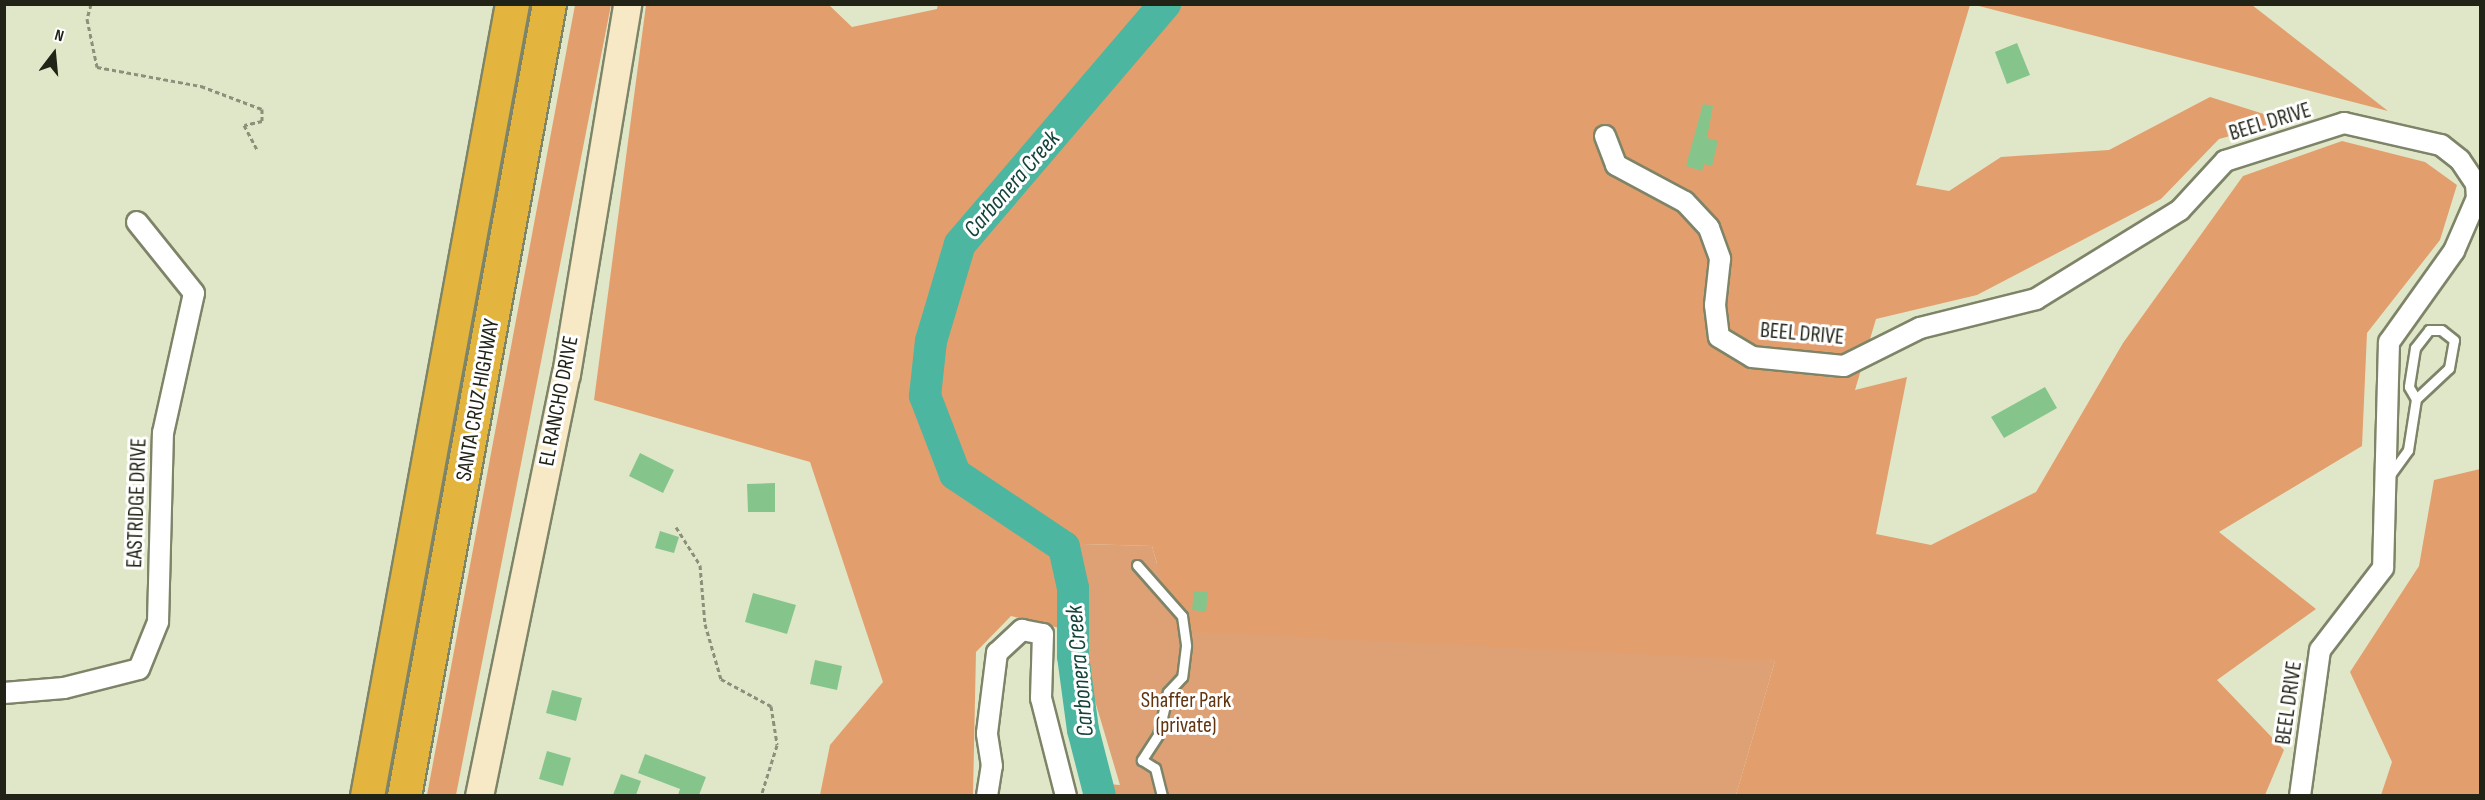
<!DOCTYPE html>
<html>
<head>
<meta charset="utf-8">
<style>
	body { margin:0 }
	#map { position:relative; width:2485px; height:800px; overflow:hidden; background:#e0e7c8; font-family:"Sofia Sans Condensed",sans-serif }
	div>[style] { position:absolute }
	.green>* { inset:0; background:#dea175 }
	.forest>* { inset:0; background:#e29f6d }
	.river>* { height:32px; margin:-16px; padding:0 16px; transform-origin:16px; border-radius:16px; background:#4cb6a0 }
	.building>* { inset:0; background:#85c58c }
	.path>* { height:3px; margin-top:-1.5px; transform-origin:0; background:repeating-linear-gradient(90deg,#8b907a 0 4.5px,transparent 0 7.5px) }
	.roads { filter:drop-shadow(2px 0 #7e8468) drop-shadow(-2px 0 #7e8468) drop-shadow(0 2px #7e8468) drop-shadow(0 -2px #7e8468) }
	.lane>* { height:9px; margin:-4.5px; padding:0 4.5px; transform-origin:4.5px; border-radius:4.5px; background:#fff }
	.street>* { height:20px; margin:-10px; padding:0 10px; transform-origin:10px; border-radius:10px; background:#fff }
	.secondary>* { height:27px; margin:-13.5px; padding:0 13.5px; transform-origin:13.5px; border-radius:13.5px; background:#f7e9c5 }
	.highway>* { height:33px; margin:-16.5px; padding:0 16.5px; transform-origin:16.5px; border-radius:16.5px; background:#e3b53f }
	span { translate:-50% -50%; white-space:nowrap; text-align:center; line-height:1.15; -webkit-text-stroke:6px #fff; paint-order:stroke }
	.street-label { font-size:22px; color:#212317 }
	.park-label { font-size:22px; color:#613510 }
	.water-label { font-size:24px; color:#14433a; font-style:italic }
	.frame { position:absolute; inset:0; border:6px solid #212317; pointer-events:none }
	.north { position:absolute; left:24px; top:24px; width:60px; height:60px; -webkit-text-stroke:4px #fff; paint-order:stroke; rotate:16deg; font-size:16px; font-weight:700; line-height:24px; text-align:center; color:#212317 }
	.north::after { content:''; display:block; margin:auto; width:21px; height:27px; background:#212317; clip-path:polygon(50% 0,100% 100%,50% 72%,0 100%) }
</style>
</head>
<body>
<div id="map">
	<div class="green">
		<div style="clip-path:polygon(1048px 543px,1152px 546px,1157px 564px,1170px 568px,1775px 661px,1736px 795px,1123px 795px,1111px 793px,1107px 784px,1120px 785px)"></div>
	</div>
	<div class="forest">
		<div style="clip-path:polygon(938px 4px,1970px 5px,1916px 185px,1949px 191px,2001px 157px,2109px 150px,2210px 97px,2286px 121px,2219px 139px,2161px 199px,1977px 295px,1876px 319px,1855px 390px,1907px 377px,1876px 534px,1931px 545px,2036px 492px,2123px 343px,2243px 176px,2342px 141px,2425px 162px,2457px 185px,2440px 240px,2367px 333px,2362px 446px,2219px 532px,2316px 609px,2217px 680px,2284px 750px,2265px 795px,1736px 795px,1775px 661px,1176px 631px,1152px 546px,1049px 543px,1075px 632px,1011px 616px,976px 652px,973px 795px,820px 795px,830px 745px,883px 682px,810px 462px,594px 400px,646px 5px,829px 5px,852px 27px,937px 9px)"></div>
		<div style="clip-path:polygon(575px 5px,611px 5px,456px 795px,427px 795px)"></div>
		<div style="clip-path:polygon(1975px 5px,2252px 5px,2388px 111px)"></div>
		<div style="clip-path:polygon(2480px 469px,2480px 795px,2381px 795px,2392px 762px,2350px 672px,2419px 566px,2434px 480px)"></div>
	</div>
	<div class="river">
		<div style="left:1100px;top:796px;width:68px;rotate:-104.4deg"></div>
		<div style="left:1083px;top:730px;width:75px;rotate:-97.7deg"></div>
		<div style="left:1073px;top:656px;width:68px;rotate:-90deg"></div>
		<div style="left:1073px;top:588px;width:42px;rotate:-102.4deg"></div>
		<div style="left:1064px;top:547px;width:131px;rotate:-146.2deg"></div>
		<div style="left:955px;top:474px;width:84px;rotate:-111deg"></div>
		<div style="left:925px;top:396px;width:55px;rotate:-83.8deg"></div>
		<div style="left:931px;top:341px;width:101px;rotate:-73.4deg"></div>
		<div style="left:960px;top:244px;width:316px;rotate:-49.5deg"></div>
	</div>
	<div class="building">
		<div style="clip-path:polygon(2017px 43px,2030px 75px,2007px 84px,1995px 52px)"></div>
		<div style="clip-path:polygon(1703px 104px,1713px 106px,1707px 138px,1718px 141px,1712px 166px,1704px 164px,1702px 171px,1686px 166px)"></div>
		<div style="clip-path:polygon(2045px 387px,2057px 408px,2004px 438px,1991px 417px)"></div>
		<div style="clip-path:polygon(640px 453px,674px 470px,663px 493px,629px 476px)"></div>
		<div style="clip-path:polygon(775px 483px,775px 512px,748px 512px,747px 484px)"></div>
		<div style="clip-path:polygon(660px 531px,679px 537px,674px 553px,655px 548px)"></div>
		<div style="clip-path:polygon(1194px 591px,1208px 592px,1206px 612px,1192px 610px)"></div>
		<div style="clip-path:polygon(753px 593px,796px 605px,787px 634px,745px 622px)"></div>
		<div style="clip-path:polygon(815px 660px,842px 666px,837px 690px,810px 684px)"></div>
		<div style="clip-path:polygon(552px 690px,582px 698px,576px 721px,546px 713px)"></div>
		<div style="clip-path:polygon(547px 751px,571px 758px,563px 786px,539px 779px)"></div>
		<div style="clip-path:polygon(645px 754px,706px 777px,699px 795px,678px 795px,680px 789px,638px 773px)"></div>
		<div style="clip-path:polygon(621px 774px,641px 781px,636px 795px,613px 795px)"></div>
	</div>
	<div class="path">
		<div style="left:91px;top:4px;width:16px;rotate:105deg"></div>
		<div style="left:87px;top:19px;width:49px;rotate:78.2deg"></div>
		<div style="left:97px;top:67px;width:106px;rotate:10.4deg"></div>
		<div style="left:201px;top:86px;width:65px;rotate:20.7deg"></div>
		<div style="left:262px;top:109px;width:12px;rotate:90deg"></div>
		<div style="left:262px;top:121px;width:18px;rotate:167deg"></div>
		<div style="left:244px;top:125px;width:27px;rotate:62deg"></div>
		<div style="left:676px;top:527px;width:45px;rotate:57.7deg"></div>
		<div style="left:700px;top:565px;width:59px;rotate:85.2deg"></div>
		<div style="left:705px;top:624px;width:57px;rotate:73.8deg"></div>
		<div style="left:721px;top:679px;width:57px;rotate:28.4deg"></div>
		<div style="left:771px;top:706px;width:39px;rotate:81deg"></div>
		<div style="left:777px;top:745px;width:53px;rotate:107.4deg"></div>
	</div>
	<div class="roads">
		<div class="lane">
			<div style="left:2387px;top:479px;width:36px;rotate:-54deg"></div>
			<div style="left:2408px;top:450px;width:52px;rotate:-81.1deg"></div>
			<div style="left:2416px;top:399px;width:45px;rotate:-43.2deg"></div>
			<div style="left:2449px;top:368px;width:28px;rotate:-80deg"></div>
			<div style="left:2454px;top:340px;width:16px;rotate:-142deg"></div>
			<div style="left:2441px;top:330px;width:12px;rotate:180deg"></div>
			<div style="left:2429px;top:330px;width:23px;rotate:128deg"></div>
			<div style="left:2415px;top:348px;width:39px;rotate:99deg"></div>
			<div style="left:2409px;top:387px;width:14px;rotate:60deg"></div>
			<div style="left:1137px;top:565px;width:68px;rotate:48.6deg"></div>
			<div style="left:1182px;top:616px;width:30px;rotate:82deg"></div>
			<div style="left:1186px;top:646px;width:31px;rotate:97deg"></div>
			<div style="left:1182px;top:677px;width:21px;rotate:133deg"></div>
			<div style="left:1168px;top:692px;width:44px;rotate:103.1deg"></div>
			<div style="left:1158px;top:735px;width:30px;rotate:123deg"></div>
			<div style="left:1142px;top:760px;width:15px;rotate:32deg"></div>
			<div style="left:1155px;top:768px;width:29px;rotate:76deg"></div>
		</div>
		<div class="street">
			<div style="left:1605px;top:136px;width:31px;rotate:69deg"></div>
			<div style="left:1616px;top:165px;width:78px;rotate:28.2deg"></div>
			<div style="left:1685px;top:202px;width:35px;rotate:47deg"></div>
			<div style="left:1709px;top:228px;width:33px;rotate:70deg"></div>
			<div style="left:1720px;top:259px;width:46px;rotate:96.2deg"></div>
			<div style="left:1715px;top:305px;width:32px;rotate:83deg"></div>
			<div style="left:1719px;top:337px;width:39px;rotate:31deg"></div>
			<div style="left:1752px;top:357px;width:92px;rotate:5.6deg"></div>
			<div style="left:1844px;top:366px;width:85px;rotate:-26.6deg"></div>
			<div style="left:1920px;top:328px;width:120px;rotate:-14deg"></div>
			<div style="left:2036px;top:299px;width:169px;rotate:-31.7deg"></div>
			<div style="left:2180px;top:210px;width:67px;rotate:-47.4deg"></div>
			<div style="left:2225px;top:161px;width:125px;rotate:-17.7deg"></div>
			<div style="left:2344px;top:123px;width:99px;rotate:12.8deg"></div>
			<div style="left:2441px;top:145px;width:24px;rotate:38deg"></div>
			<div style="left:2460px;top:160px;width:29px;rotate:56deg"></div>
			<div style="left:2476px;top:184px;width:14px;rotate:86deg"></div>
			<div style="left:2477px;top:198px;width:58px;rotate:113.5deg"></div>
			<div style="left:2454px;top:251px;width:112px;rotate:125.5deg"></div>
			<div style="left:2389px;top:342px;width:226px;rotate:91.5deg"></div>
			<div style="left:2383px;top:568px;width:103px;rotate:127.5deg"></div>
			<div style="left:2320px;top:650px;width:147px;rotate:97.8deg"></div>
			<div style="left:4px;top:693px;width:60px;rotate:-4.8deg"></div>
			<div style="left:64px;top:688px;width:77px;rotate:-14.2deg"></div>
			<div style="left:139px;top:669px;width:51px;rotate:-68deg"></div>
			<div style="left:158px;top:622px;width:189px;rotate:-88.5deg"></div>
			<div style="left:163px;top:433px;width:143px;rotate:-77.5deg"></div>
			<div style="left:194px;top:293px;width:91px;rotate:-128.8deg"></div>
			<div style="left:987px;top:796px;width:30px;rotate:-81deg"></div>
			<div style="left:992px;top:766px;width:33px;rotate:-99deg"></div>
			<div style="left:987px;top:733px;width:81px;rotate:-82.9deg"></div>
			<div style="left:997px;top:653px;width:34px;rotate:-43deg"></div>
			<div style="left:1022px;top:630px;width:21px;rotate:11deg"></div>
			<div style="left:1043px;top:634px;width:64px;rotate:91.8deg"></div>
			<div style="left:1041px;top:698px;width:101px;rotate:75.7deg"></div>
		</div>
		<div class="secondary">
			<div style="left:479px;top:796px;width:431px;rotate:-78.4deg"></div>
			<div style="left:566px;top:374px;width:375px;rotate:-80.6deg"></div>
		</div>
		<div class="highway">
			<div style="left:367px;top:796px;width:805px;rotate:-79.63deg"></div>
			<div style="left:404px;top:796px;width:805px;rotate:-79.63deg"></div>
		</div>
	</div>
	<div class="street-label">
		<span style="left:2270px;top:122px;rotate:-17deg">BEEL DRIVE</span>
		<span style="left:1802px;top:334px;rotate:5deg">BEEL DRIVE</span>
		<span style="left:478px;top:400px;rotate:-80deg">SANTA CRUZ HIGHWAY</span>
		<span style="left:559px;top:401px;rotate:-79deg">EL RANCHO DRIVE</span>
		<span style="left:137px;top:503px;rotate:-88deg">EASTRIDGE DRIVE</span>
		<span style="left:2289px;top:703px;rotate:-82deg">BEEL DRIVE</span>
	</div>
	<div class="park-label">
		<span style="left:1186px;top:713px">Shaffer Park<br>(private)</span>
	</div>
	<div class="water-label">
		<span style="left:1012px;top:184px;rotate:-49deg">Carbonera Creek</span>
		<span style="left:1080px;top:671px;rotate:-95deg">Carbonera Creek</span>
	</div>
	<div class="frame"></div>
	<div class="north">N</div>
</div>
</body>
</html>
